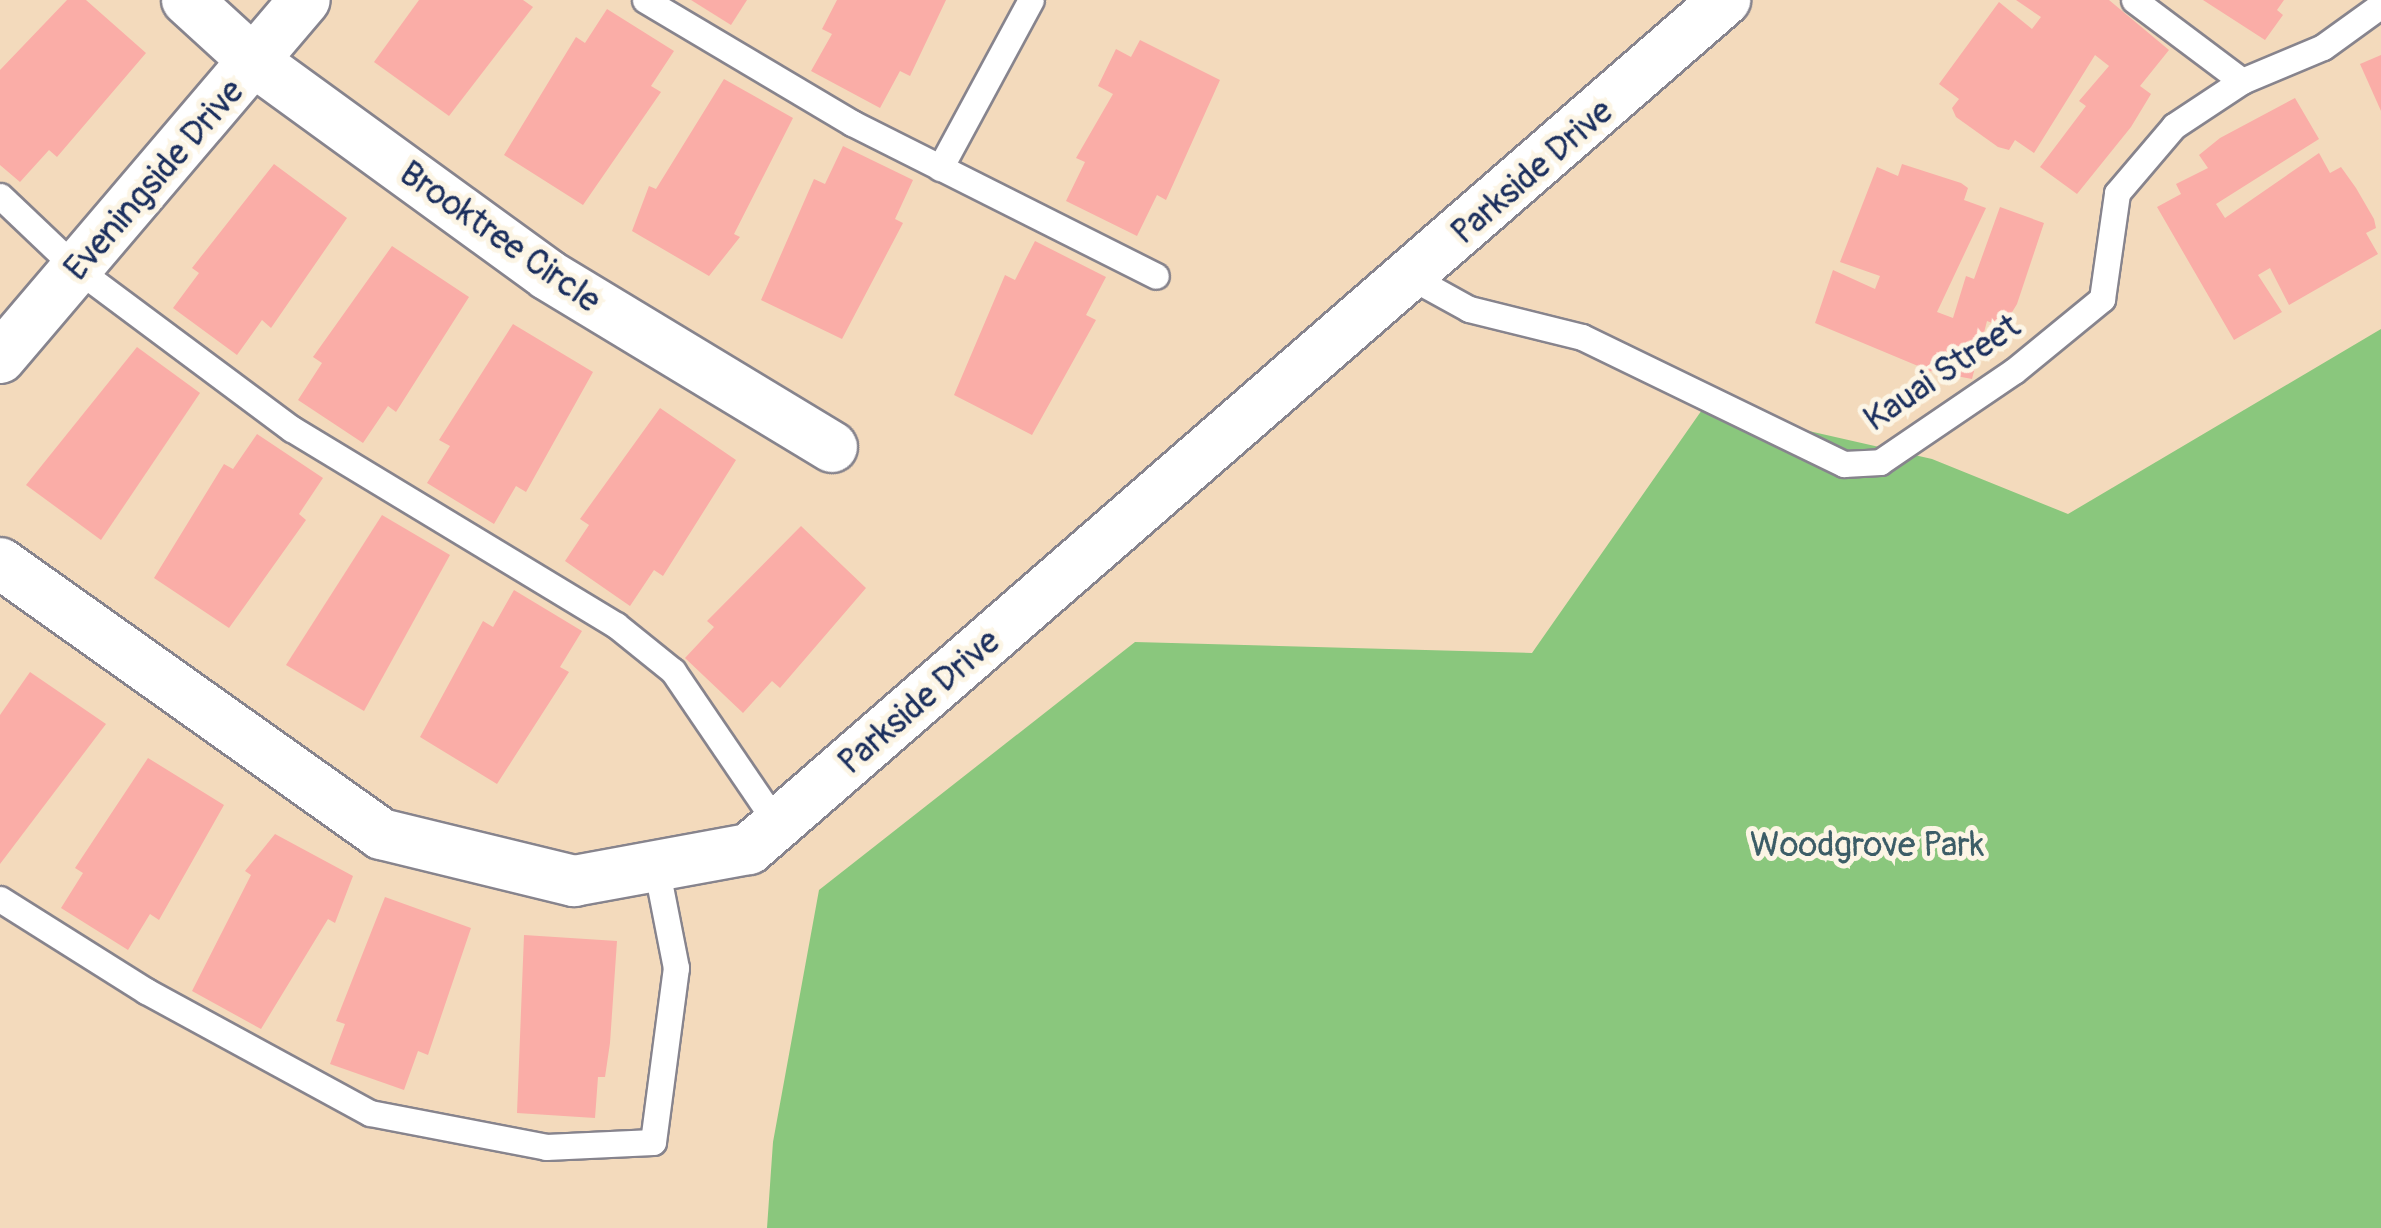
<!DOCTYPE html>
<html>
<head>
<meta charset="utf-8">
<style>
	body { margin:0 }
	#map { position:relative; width:2381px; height:1228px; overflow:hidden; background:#f3dabc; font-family:Pangolin,sans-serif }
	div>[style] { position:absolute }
	.green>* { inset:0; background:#8ac77d }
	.building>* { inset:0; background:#faada7 }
	.roads { filter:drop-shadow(2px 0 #87848d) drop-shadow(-2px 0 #87848d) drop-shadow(0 2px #87848d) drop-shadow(0 -2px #87848d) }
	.service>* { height:25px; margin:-12.5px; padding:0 12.5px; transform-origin:12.5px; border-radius:12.5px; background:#fff }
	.minor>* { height:50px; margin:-25px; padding:0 25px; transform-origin:25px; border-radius:25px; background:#fff }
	span { translate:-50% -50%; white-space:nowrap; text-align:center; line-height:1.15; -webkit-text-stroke:10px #fcf5e5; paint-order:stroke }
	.street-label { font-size:35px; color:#1b2f5e }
	.park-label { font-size:35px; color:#3c5d67 }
</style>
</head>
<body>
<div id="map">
	<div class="green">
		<div style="clip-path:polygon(2381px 329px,2381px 1228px,767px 1228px,773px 1142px,819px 890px,1135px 642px,1532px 653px,1704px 407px,1932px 459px,2068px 514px)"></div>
	</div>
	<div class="building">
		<div style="clip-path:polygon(67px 0,86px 0,146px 53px,57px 157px,49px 150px,20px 182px,0 165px,0 70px)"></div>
		<div style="clip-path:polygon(419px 0,523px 0,533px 7px,449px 116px,374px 62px)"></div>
		<div style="clip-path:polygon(691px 0,747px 0,731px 25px)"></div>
		<div style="clip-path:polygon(837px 0,946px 0,910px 76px,900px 71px,880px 108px,811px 71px,832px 34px,822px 29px)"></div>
		<div style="clip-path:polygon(2016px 0,2109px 0,2169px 50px,2140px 86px,2151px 94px,2131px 127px,2077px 194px,2040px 167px,2086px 106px,2079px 101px,2109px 66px,2095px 55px,2034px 153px,2015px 140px,2009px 150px,1998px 147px,1956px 117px,1952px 108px,1959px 99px,1939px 84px,1999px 2px,2032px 29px,2041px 17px)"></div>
		<div style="clip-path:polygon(2203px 0,2284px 0,2277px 10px,2283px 15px,2265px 40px)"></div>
		<div style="clip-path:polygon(607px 9px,674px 51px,651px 86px,661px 92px,583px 205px,504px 155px,576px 37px,585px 43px)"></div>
		<div style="clip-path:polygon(1140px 40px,1220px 80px,1166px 200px,1157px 195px,1137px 236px,1066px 201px,1085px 162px,1076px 158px,1113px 94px,1098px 86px,1116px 49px,1131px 57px)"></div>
		<div style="clip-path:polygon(2381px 55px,2381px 111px,2360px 64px)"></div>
		<div style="clip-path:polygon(724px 79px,793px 118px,734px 234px,740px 237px,709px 276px,632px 231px,649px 186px,656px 189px)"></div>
		<div style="clip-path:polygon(2295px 98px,2319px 139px,2216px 204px,2225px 218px,2319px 153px,2330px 173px,2341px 167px,2356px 188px,2374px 219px,2376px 228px,2366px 233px,2378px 254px,2289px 305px,2270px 268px,2258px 275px,2282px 312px,2234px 340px,2157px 207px,2181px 194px,2176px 184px,2208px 168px,2199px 155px,2220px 138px)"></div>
		<div style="clip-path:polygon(843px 146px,913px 180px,895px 219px,903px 223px,842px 339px,761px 300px,814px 179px,825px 184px)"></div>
		<div style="clip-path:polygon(274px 164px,347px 218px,271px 328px,262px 320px,237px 355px,173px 308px,199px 273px,192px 268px)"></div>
		<div style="clip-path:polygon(1902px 164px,1961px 183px,1968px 188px,1964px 200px,1986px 208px,1937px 312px,1953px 318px,1966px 276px,1974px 279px,2000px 207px,2044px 223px,2017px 304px,2003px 327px,1987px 321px,1972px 379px,1930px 371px,1815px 323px,1833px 270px,1875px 289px,1880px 276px,1840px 262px,1877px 167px,1898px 176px)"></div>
		<div style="clip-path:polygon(1035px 241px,1106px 277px,1086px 315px,1096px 320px,1032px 435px,954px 395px,1005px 275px,1015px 280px)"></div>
		<div style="clip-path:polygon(392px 246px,469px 297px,396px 412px,388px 406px,363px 443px,298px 400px,322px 363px,313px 357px)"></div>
		<div style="clip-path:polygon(513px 324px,593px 372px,526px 492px,516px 486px,494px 524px,427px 483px,450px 446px,439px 440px)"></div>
		<div style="clip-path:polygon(137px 347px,200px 393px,101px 540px,26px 485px)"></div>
		<div style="clip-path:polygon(660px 408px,736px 460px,663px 576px,654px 570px,630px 606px,565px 561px,589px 525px,580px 519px)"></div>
		<div style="clip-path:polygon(257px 434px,323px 478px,299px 514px,306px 520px,229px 628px,154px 578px,224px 464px,233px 469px)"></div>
		<div style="clip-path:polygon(382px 515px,450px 555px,364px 711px,286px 665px)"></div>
		<div style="clip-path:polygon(801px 526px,866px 588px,780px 688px,772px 681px,743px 713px,685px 658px,714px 627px,707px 621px)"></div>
		<div style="clip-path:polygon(514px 590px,582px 631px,560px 667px,569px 672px,497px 784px,420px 737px,483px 621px,493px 627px)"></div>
		<div style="clip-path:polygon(30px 672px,106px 724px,0 864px,0 715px)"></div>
		<div style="clip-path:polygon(148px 758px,224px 805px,159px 920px,150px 914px,128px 950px,61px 908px,83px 873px,75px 868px)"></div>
		<div style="clip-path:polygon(275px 834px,353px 876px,335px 923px,328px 919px,261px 1029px,192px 991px,251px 875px,245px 871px)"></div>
		<div style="clip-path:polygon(385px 897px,471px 928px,428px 1055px,418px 1051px,404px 1090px,330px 1064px,345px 1024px,336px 1021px)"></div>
		<div style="clip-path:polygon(524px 935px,617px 941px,610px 1043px,605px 1077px,598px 1077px,595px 1118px,517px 1113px)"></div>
	</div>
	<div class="roads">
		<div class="service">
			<div style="left:645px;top:0;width:241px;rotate:30.7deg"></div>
			<div style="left:852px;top:123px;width:340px;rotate:26.7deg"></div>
			<div style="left:2134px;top:0;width:135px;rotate:36.9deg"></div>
			<div style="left:940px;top:168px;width:191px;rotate:-61.6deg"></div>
			<div style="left:0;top:196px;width:106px;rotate:43.5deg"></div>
			<div style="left:77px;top:269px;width:268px;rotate:36.7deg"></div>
			<div style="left:292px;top:429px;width:379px;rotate:31.2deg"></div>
			<div style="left:616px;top:625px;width:73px;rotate:38.9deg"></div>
			<div style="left:673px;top:671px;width:185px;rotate:55.8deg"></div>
			<div style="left:1411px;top:277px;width:66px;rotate:28.9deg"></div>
			<div style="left:1469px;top:309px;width:116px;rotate:13.9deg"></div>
			<div style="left:1582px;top:337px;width:291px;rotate:25.9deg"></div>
			<div style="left:1844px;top:464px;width:36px;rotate:-3deg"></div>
			<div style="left:1880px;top:462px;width:162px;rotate:-34.2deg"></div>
			<div style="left:2014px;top:371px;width:114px;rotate:-39.3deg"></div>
			<div style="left:2102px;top:299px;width:107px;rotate:-81.9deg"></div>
			<div style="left:2117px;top:193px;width:88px;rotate:-49.6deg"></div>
			<div style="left:2174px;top:126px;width:82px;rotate:-33.5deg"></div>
			<div style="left:2242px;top:81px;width:88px;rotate:-22.8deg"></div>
			<div style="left:2323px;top:47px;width:72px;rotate:-35.9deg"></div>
			<div style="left:0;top:899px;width:173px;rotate:32.2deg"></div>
			<div style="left:146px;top:991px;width:255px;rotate:28.6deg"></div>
			<div style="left:370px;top:1113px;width:179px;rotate:10.9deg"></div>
			<div style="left:546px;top:1147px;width:107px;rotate:-2.7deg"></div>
			<div style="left:653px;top:1142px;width:176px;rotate:-82.5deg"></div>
			<div style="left:676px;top:968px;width:104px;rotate:-101.1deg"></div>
		</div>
		<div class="minor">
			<div style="left:187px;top:0;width:92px;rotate:42.4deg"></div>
			<div style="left:255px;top:62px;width:362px;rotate:36deg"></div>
			<div style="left:548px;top:275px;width:332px;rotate:31.2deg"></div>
			<div style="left:0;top:358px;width:470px;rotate:-49.6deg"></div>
			<div style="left:0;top:563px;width:468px;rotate:35.4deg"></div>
			<div style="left:381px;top:834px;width:199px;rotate:13.7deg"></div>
			<div style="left:574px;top:881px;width:178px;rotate:-10.4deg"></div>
			<div style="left:749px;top:849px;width:1294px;rotate:-41.02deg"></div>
		</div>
	</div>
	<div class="street-label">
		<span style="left:1532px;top:172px;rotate:-41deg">Parkside Drive</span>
		<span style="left:154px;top:180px;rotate:-49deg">Eveningside Drive</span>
		<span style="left:500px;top:237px;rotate:35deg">Brooktree Circle</span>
		<span style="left:1942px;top:373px;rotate:-34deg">Kauai Street</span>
		<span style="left:919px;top:702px;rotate:-41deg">Parkside Drive</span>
	</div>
	<div class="park-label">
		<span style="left:1867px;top:845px">Woodgrove Park</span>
	</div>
</div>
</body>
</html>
